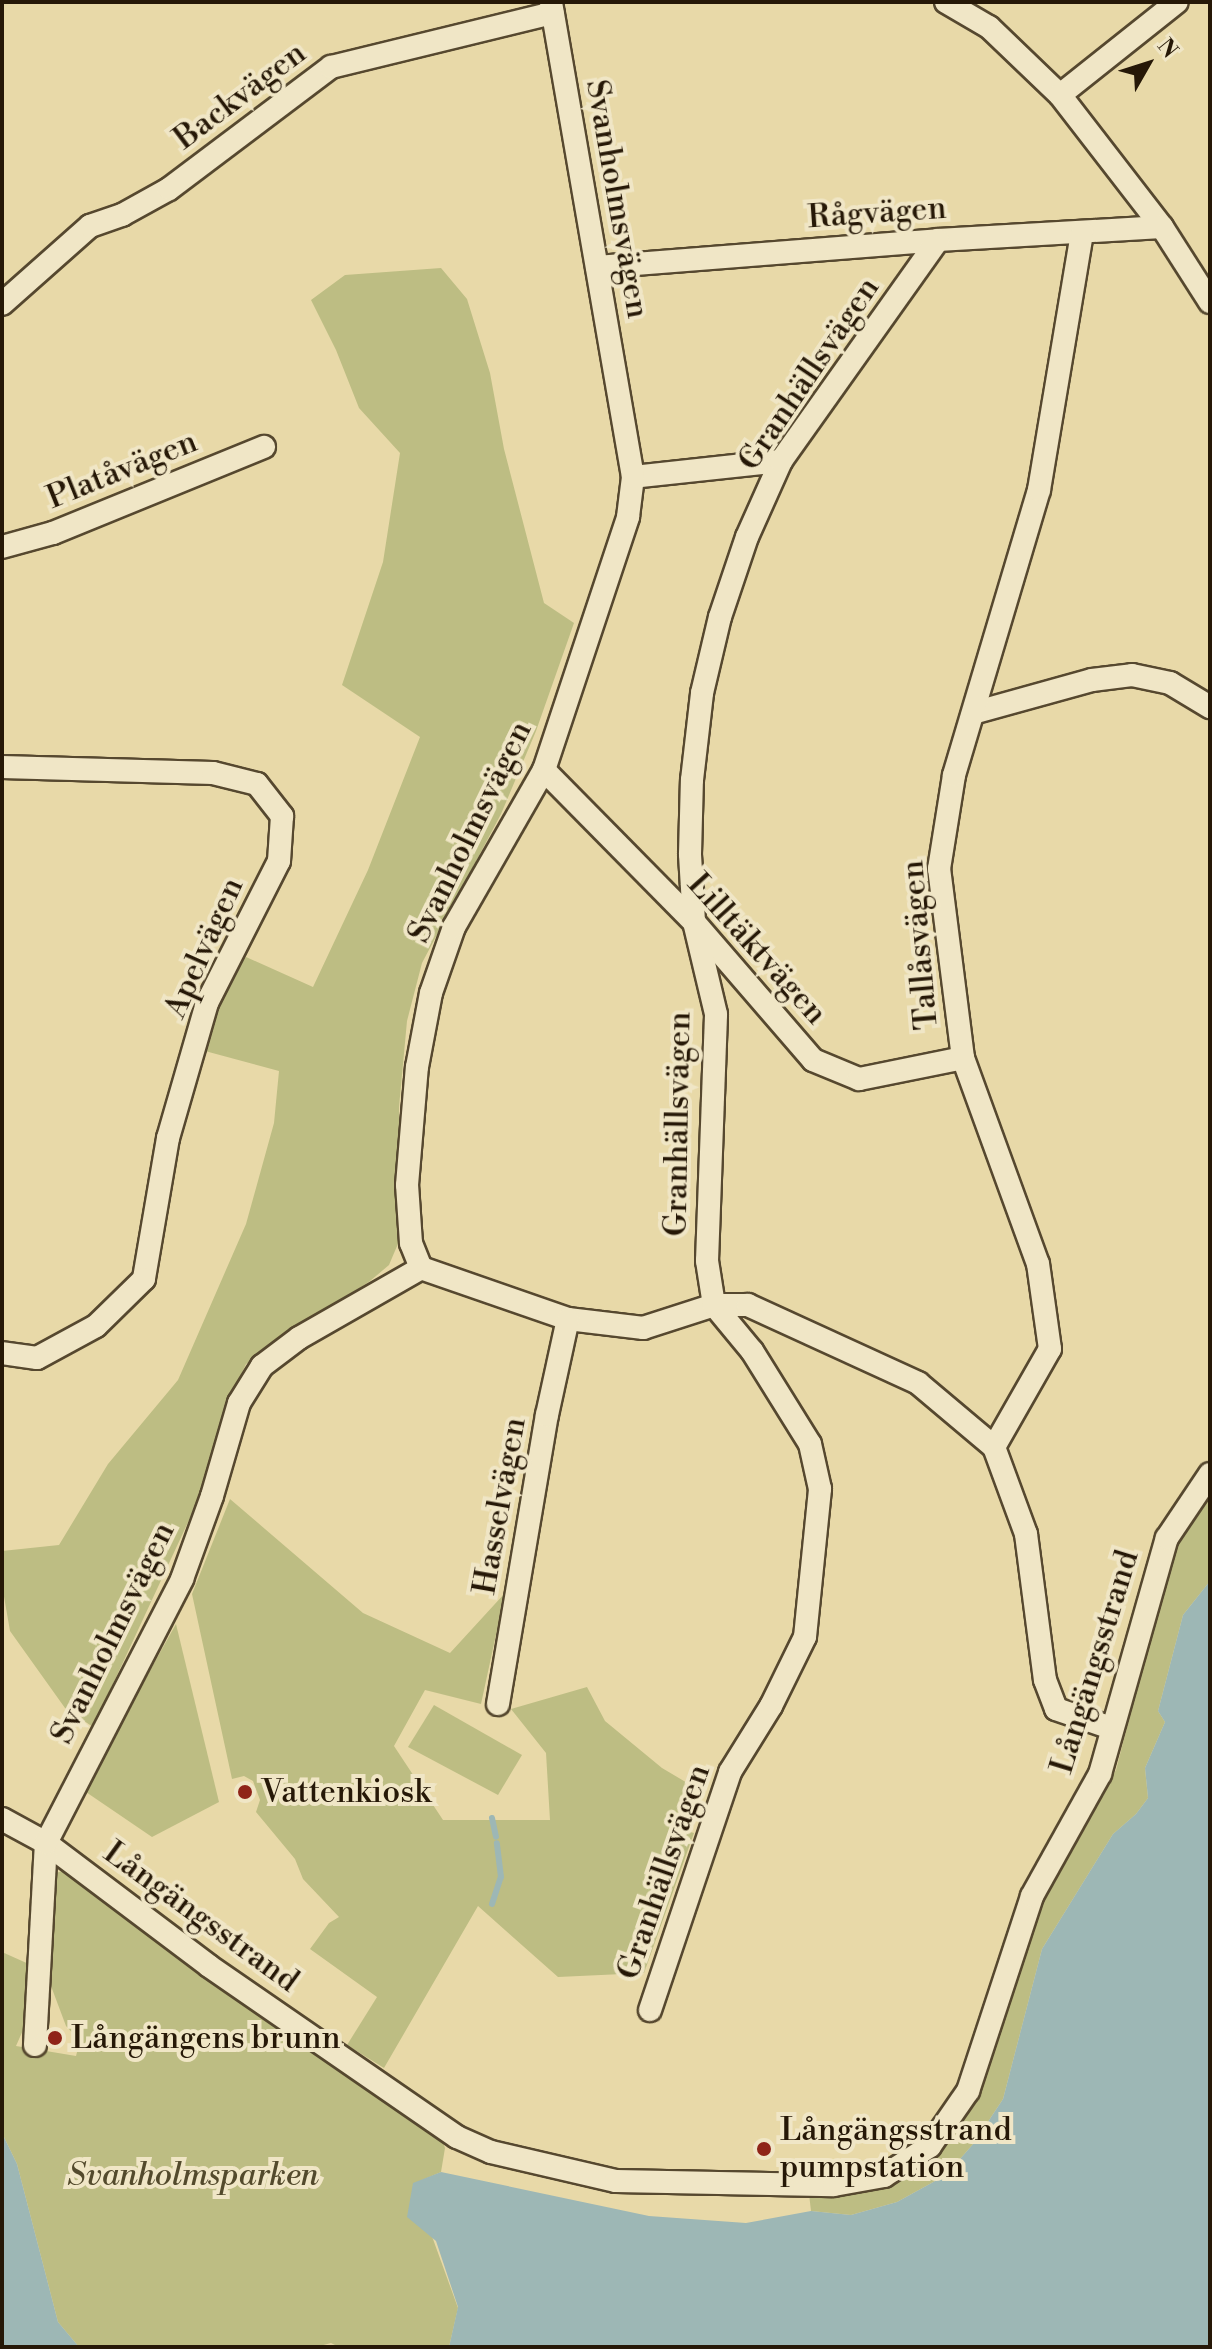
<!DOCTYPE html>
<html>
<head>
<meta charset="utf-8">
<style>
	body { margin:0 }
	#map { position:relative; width:1212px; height:2349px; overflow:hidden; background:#e8d9a8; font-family:"Libre Bodoni",serif }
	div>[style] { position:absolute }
	.green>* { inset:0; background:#bdbd83 }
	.water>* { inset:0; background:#9db7b5 }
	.stream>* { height:6px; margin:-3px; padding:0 3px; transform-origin:3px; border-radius:3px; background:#9db7b5 }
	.roads { filter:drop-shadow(2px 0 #56482f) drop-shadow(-2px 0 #56482f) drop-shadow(0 2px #56482f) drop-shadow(0 -2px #56482f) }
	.minor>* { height:22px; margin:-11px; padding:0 11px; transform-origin:11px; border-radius:11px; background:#f0e6c6 }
	.dots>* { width:22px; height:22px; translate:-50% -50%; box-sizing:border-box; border:4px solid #f0e6c6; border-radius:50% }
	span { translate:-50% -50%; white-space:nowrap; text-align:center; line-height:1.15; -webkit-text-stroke:8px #f0e6c6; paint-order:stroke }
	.street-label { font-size:32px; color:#261807 }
	.poi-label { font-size:32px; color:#261807 }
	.left { translate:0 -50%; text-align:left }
	.park-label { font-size:32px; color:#534a2c; font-style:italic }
	.frame { position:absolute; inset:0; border:4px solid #261807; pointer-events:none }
	.north { position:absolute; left:1108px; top:24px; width:80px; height:80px; -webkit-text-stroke:6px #f0e6c6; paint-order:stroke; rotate:51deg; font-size:22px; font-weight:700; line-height:32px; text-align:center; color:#261807 }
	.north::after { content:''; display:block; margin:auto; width:28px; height:36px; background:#261807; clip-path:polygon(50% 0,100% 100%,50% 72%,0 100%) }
</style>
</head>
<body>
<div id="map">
	<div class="green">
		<div style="clip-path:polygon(441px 268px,467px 299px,490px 373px,504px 449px,544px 603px,574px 623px,536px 731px,501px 814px,422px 963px,407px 1021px,399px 1107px,400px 1239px,389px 1265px,370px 1281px,246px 1364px,230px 1398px,196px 1505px,93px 1727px,65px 1708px,10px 1631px,2px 1585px,2px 1551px,59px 1545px,108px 1464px,178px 1380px,246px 1224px,274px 1123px,279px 1071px,205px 1051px,214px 1014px,228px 981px,246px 957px,313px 987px,368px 870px,420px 737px,342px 685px,383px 562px,400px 453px,359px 408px,336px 350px,311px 300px,345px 275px)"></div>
		<div style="clip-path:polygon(1210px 1488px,1210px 1581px,1183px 1615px,1158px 1711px,1165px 1722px,1145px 1768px,1148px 1798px,1136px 1814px,1113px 1834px,1042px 1949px,1003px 2099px,974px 2143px,946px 2175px,897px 2202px,851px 2215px,811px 2211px,809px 2194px,868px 2186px,912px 2171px,949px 2138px,974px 2102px,994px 2027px,1051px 1876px,1116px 1770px,1175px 1542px)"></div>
		<div style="clip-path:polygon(230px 1499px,363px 1613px,450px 1653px,505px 1593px,481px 1704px,425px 1690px,394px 1746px,443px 1820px,550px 1820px,546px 1753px,511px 1709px,587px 1687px,605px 1721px,662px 1768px,689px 1784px,675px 1828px,694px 1833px,644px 1973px,558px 1977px,478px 1906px,384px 2068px,347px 2045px,377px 1997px,310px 1949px,329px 1923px,339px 1917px,303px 1879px,295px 1859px,256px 1812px,260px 1800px,253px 1781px,244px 1776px,232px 1779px,192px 1594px)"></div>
		<div style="clip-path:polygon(176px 1624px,219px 1802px,152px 1837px,83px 1790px)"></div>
		<div style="clip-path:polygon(434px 1705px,522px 1755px,498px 1795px,408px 1747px)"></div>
		<div style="clip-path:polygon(65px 1870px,438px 2129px,445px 2148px,441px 2172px,413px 2184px,458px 2308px,449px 2347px,339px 2347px,331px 2343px,316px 2347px,79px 2347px,58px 2322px,17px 2164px,2px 2133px,2px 1952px,31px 1965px,38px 1996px,16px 2046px,76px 2056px,80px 2041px,66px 2026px,51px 1986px,53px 1874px)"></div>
	</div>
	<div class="water">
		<div style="clip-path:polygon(1210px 1581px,1210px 2347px,449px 2347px,458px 2307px,436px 2241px,407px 2217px,413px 2183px,441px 2172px,649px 2216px,746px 2223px,811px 2211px,851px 2215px,897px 2202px,946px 2175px,974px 2143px,1003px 2099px,1042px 1949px,1113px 1834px,1136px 1814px,1148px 1798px,1145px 1768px,1165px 1722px,1158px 1711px,1183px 1615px)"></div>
		<div style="clip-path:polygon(2px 2133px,17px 2164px,58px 2322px,79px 2347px,2px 2347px)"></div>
	</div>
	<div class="stream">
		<div style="left:492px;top:1818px;width:19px;rotate:78deg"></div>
		<div style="left:492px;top:1904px;width:28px;rotate:-72deg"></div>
		<div style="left:501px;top:1877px;width:34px;rotate:-97deg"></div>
	</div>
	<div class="roads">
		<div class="minor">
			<div style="left:946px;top:2px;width:50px;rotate:30.2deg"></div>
			<div style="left:989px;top:27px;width:98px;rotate:43.8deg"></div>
			<div style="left:1060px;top:95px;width:167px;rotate:52.3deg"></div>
			<div style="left:1162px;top:227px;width:89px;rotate:57.4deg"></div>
			<div style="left:1060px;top:95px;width:149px;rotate:-38.5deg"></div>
			<div style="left:597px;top:267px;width:342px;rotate:-4.5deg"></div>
			<div style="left:938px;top:240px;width:224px;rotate:-3.3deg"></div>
			<div style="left:2px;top:304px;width:118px;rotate:-41.6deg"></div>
			<div style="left:90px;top:226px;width:34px;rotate:-19deg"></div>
			<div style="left:122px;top:215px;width:54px;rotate:-29deg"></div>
			<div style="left:169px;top:189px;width:203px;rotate:-37deg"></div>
			<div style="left:331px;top:67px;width:228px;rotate:-13.7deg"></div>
			<div style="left:633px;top:477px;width:149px;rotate:-6.2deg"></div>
			<div style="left:2px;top:547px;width:53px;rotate:-15.4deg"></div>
			<div style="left:53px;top:533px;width:228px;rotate:-22.2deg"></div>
			<div style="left:973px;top:713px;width:123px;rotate:-15.5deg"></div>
			<div style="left:1092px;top:680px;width:40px;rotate:-7.1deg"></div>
			<div style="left:1132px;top:675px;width:39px;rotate:12deg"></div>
			<div style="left:1170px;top:683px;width:47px;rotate:31deg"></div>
			<div style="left:2px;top:767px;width:211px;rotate:1.6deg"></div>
			<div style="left:213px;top:773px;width:45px;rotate:14deg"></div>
			<div style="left:257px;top:784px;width:41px;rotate:52deg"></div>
			<div style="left:282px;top:816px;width:45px;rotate:93.8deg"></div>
			<div style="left:279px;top:861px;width:159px;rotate:116.9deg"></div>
			<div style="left:207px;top:1003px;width:141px;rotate:106.1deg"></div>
			<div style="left:168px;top:1138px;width:143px;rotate:99.7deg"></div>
			<div style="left:144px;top:1279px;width:67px;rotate:135.6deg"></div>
			<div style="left:96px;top:1326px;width:67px;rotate:151.5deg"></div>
			<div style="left:37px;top:1358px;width:35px;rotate:-172deg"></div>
			<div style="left:544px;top:770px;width:214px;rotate:45.4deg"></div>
			<div style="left:694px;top:922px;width:182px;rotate:49.2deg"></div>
			<div style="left:813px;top:1060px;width:50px;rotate:22.4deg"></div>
			<div style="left:859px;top:1079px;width:106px;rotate:-11.4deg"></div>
			<div style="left:421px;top:1268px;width:156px;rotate:19.1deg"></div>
			<div style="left:568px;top:1319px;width:76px;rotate:6.8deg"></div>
			<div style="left:643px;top:1328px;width:75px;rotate:-17.9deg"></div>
			<div style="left:714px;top:1305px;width:34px"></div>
			<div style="left:748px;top:1305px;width:187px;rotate:24.6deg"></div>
			<div style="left:918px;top:1383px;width:99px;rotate:40.1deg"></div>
			<div style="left:994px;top:1447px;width:93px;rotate:69.8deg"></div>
			<div style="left:1026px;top:1534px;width:147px;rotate:82.6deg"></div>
			<div style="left:1045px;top:1680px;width:31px;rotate:69deg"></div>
			<div style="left:1056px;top:1709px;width:58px;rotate:19.1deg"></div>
			<div style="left:994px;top:1447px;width:113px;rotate:-60.3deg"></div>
			<div style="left:1050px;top:1349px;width:86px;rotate:-98deg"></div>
			<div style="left:1038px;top:1264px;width:219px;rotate:-110deg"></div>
			<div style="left:963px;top:1058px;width:191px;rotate:-97.2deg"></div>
			<div style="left:939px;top:869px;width:95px;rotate:-80.9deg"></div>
			<div style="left:954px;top:775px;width:297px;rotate:-73.4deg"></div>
			<div style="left:1039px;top:490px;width:261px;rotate:-80.5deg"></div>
			<div style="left:498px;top:1704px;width:293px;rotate:-80.4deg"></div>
			<div style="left:547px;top:1415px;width:98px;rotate:-77.7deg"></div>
			<div style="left:2px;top:1819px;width:50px;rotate:28.6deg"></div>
			<div style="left:46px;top:1843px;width:204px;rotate:37deg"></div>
			<div style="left:209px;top:1966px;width:301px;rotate:34.6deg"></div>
			<div style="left:457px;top:2137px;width:37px;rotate:24deg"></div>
			<div style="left:491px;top:2152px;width:128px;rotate:13.1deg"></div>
			<div style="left:616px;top:2181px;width:218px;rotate:1.1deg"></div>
			<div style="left:834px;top:2185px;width:51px;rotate:-10.2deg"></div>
			<div style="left:884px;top:2176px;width:55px;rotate:-33.1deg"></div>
			<div style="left:930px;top:2146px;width:67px;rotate:-55.4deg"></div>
			<div style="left:968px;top:2091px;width:205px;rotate:-71.8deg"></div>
			<div style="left:1032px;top:1896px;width:140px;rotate:-60.9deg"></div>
			<div style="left:1100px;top:1774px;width:245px;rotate:-74.2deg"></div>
			<div style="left:1167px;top:1538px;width:77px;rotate:-56.1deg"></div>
			<div style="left:650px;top:2010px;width:251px;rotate:-71.4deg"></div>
			<div style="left:730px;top:1772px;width:78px;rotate:-58.2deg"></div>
			<div style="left:771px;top:1706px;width:77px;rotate:-63.8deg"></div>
			<div style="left:805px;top:1637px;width:149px;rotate:-84.2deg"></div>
			<div style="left:820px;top:1489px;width:46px;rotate:-102.5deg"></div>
			<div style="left:810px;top:1444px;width:110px;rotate:-121.9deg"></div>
			<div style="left:752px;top:1351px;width:60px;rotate:-129.6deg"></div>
			<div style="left:714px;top:1305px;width:45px;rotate:-99deg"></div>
			<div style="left:707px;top:1261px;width:247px;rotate:-87.9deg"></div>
			<div style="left:716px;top:1014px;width:95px;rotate:-103.4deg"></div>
			<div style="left:694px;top:922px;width:68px;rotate:-93.4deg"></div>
			<div style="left:690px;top:854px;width:74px;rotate:-88.5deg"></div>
			<div style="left:692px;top:780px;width:88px;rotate:-83.4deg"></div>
			<div style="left:702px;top:693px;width:78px;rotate:-76.7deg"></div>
			<div style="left:720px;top:617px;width:84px;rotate:-71.4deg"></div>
			<div style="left:747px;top:537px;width:83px;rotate:-65.9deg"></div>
			<div style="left:781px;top:461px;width:271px;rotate:-54.6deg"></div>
			<div style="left:35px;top:2045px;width:202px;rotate:-86.9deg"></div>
			<div style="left:46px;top:1843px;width:297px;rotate:-62.7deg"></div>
			<div style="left:182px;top:1579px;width:88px;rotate:-70.1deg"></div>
			<div style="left:212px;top:1496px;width:97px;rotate:-73.8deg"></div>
			<div style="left:239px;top:1403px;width:44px;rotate:-58.1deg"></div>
			<div style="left:262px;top:1366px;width:46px;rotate:-37.1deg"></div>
			<div style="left:299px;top:1338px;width:141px;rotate:-29.8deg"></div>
			<div style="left:421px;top:1268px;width:27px;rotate:-112deg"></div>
			<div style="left:411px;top:1243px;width:58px;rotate:-93.9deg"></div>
			<div style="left:407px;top:1185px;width:118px;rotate:-85.2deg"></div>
			<div style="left:417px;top:1067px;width:75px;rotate:-79.3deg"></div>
			<div style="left:431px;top:993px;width:70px;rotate:-70.8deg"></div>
			<div style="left:454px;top:927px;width:181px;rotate:-60.2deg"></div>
			<div style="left:544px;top:770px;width:267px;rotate:-71.6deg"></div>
			<div style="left:628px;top:517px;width:40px;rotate:-82.9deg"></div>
			<div style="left:633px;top:477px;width:482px;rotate:-99.8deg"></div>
		</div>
	</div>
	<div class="dots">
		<div style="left:245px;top:1792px;background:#8f2418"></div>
		<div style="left:55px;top:2038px;background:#8f2418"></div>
		<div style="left:764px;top:2149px;background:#8f2418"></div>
	</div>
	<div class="street-label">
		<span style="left:240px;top:96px;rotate:-37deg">Backvägen</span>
		<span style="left:617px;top:199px;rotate:80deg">Svanholmsvägen</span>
		<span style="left:877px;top:213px;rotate:-4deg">Rågvägen</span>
		<span style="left:809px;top:374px;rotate:-56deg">Granhällsvägen</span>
		<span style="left:122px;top:470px;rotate:-22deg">Platåvägen</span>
		<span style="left:470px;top:832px;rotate:-64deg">Svanholmsvägen</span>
		<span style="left:920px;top:945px;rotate:-95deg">Tallåsvägen</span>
		<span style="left:204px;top:948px;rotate:-66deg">Apelvägen</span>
		<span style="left:757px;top:949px;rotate:48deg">Lilltäktvägen</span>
		<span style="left:678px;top:1124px;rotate:-89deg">Granhällsvägen</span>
		<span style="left:500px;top:1506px;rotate:-80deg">Hasselvägen</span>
		<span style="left:113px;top:1633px;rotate:-64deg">Svanholmsvägen</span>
		<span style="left:1095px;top:1662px;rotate:-73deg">Långängsstrand</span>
		<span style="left:664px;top:1872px;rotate:-71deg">Granhällsvägen</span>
		<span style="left:201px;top:1917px;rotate:36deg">Långängsstrand</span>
	</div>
	<div class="poi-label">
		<span class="left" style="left:261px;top:1792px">Vattenkiosk</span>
		<span class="left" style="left:71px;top:2038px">Långängens brunn</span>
		<span class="left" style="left:780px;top:2149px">Långängsstrand<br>pumpstation</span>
	</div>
	<div class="park-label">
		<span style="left:193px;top:2175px">Svanholmsparken</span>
	</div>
	<div class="frame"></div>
	<div class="north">N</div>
</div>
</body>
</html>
